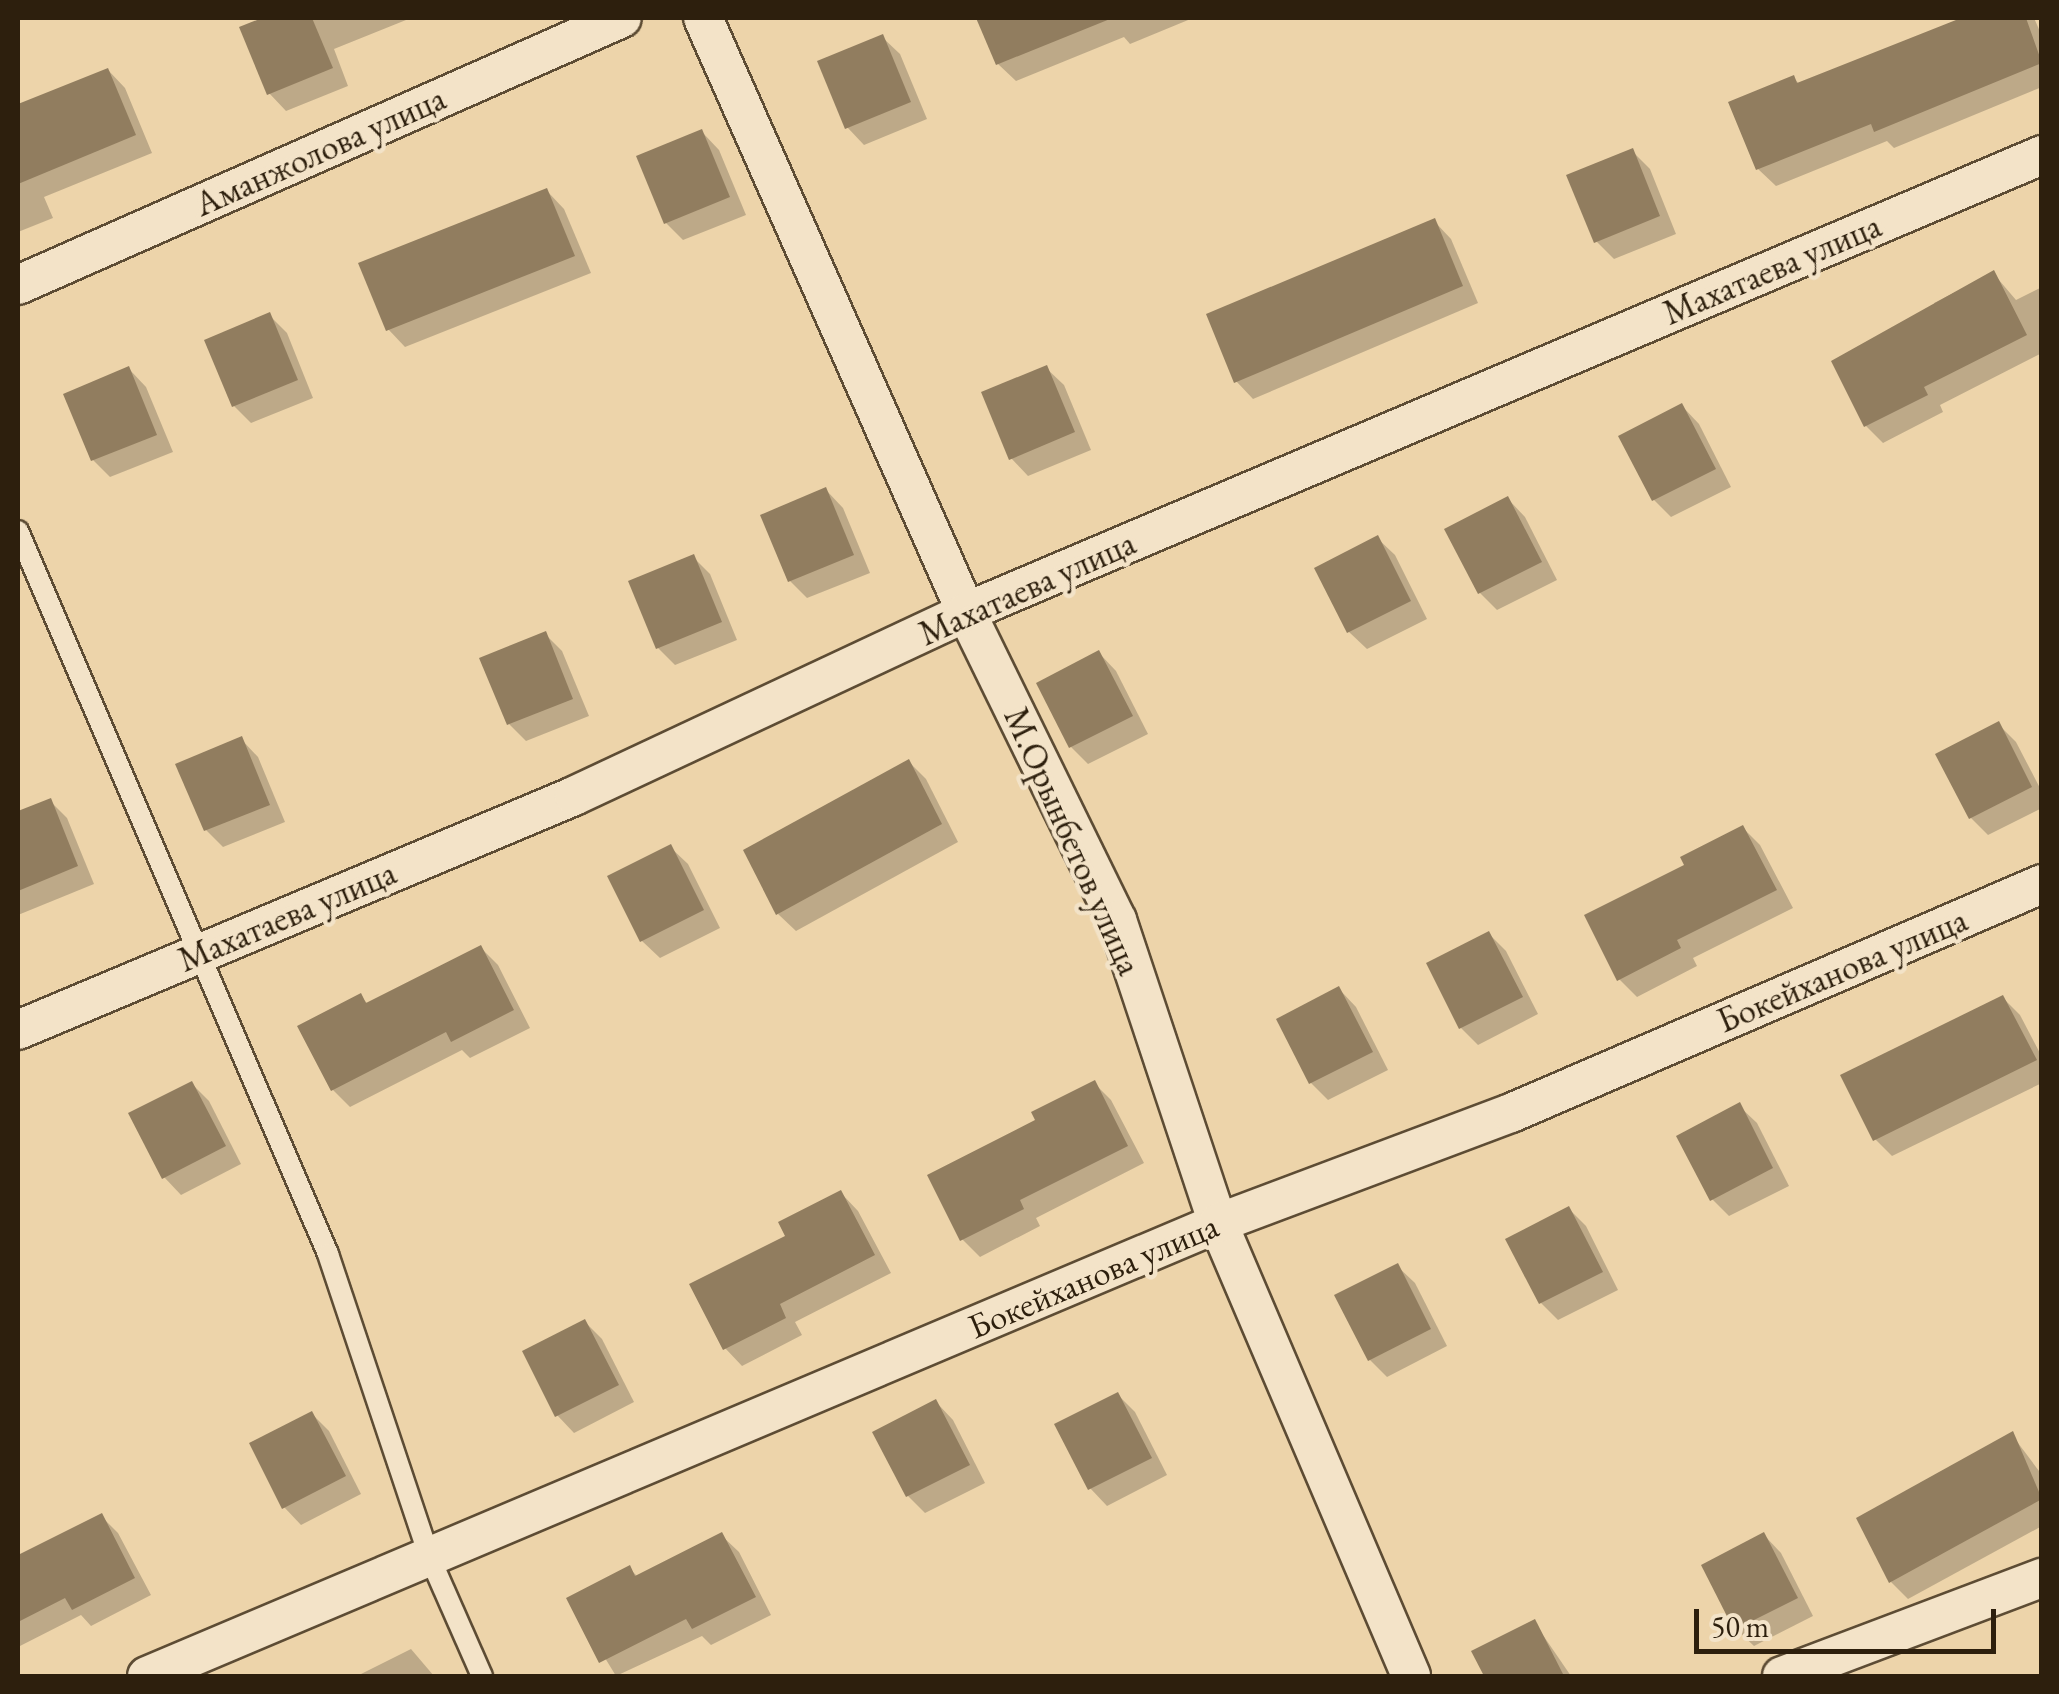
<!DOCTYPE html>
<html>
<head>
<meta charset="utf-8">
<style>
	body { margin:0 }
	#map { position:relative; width:2059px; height:1694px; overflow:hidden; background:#edd4aa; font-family:"EB Garamond",serif }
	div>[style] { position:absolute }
	.shadow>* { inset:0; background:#0003 }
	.building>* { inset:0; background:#917d5f }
	.roads { filter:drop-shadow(2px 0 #5d4c34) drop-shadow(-2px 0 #5d4c34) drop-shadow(0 2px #5d4c34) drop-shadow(0 -2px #5d4c34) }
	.lane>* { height:20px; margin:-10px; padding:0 10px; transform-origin:10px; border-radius:10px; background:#f3e3c8 }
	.street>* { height:38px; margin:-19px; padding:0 19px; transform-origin:19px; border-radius:19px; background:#f3e3c8 }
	span { translate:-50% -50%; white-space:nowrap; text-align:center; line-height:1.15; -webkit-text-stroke:9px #f3e3c8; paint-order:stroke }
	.street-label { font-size:35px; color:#2d1f0d }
	.frame { position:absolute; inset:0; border:20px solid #2d1f0d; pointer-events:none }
	.scale { position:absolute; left:1694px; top:1609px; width:302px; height:45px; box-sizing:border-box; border:5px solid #2d1f0d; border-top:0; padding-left:12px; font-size:30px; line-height:35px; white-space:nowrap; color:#2d1f0d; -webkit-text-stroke:8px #f3e3c8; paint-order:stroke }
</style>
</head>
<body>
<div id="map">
	<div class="shadow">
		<div style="clip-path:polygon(268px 18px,411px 18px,334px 49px,348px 86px,286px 111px,269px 93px,242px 28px)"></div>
		<div style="clip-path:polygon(979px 18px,1193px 18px,1130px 44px,1124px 37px,1016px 81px,998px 64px)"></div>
		<div style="clip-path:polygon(1964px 18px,2034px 18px,2042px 36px,2042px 87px,1894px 148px,1887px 141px,1776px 186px,1758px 169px,1794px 78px,1800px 85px)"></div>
		<div style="clip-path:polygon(882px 37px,900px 54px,927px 119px,864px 145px,847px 127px)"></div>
		<div style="clip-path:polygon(108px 70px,125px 88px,152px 153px,44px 197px,53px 218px,18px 232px,18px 132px,54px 117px)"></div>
		<div style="clip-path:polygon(702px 132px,719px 150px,746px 215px,683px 240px,666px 223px)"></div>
		<div style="clip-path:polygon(1632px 151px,1650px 169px,1676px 234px,1614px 259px,1597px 242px)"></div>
		<div style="clip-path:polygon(547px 191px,564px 209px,591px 273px,405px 347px,388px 329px)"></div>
		<div style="clip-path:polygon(1434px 221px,1451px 239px,1478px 303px,1253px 399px,1236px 381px)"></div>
		<div style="clip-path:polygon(1993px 273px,2016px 300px,2042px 287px,2042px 353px,1940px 405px,1943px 412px,1883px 443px,1866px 426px,1937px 310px,1934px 303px)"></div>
		<div style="clip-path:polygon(269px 315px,287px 333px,313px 398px,251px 423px,234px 406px)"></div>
		<div style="clip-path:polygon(1046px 368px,1064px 385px,1091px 450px,1028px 476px,1011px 458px)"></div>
		<div style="clip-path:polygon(129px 369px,146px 387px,173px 452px,110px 477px,93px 460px)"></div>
		<div style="clip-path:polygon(1682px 406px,1699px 424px,1731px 487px,1671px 517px,1654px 500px)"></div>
		<div style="clip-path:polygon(826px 490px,843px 508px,870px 573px,807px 598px,790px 581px)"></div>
		<div style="clip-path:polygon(1508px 499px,1525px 517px,1557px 580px,1497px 610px,1480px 593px)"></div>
		<div style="clip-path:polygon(1377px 538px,1395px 555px,1427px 619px,1367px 649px,1349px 632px)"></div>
		<div style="clip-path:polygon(693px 557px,710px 574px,737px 640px,675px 665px,658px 648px)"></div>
		<div style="clip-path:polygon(545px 634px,562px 651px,589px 716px,526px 741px,509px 724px)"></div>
		<div style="clip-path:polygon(1099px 653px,1116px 671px,1148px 734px,1088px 764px,1071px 747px)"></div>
		<div style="clip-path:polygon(1998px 724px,2016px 742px,2042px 792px,2042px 808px,1988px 835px,1971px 818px)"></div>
		<div style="clip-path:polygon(241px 739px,258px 757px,285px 822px,223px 847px,206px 830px)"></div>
		<div style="clip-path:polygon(909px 762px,926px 779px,958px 842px,796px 931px,778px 914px)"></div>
		<div style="clip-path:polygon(50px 801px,67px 818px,94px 884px,18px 915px,18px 814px)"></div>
		<div style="clip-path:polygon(1743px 828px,1760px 845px,1793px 908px,1693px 958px,1697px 966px,1637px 997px,1619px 979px,1687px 866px)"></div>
		<div style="clip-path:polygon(670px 847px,688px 864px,720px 928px,660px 958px,642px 941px)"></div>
		<div style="clip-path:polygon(1489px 934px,1506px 951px,1538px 1014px,1478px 1045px,1461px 1028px)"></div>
		<div style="clip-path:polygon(481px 948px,498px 965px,530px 1028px,470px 1058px,462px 1050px,350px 1107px,333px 1090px,360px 996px,369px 1005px)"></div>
		<div style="clip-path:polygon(1339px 989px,1356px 1007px,1388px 1070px,1328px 1100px,1311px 1083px,1279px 1020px)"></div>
		<div style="clip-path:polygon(2003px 998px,2020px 1015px,2042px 1057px,2042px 1083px,1892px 1156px,1875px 1139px)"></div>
		<div style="clip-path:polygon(1094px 1083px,1111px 1100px,1144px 1163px,1036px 1218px,1040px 1226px,980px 1257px,962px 1239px,1038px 1122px)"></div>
		<div style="clip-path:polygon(192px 1084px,209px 1101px,241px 1164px,181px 1195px,164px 1177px)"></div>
		<div style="clip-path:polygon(1739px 1106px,1757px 1123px,1789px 1186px,1729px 1216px,1712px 1199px)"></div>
		<div style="clip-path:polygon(841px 1193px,858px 1211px,891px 1273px,795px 1322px,802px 1335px,742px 1366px,725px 1348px,788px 1237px)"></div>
		<div style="clip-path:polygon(1569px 1209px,1586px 1226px,1618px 1290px,1558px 1320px,1541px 1303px)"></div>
		<div style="clip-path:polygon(1397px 1266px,1415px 1283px,1447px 1346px,1387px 1377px,1370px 1360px)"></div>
		<div style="clip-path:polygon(585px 1322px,602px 1339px,634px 1402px,574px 1433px,557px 1415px)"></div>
		<div style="clip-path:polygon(1118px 1395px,1135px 1412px,1167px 1475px,1107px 1506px,1090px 1488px)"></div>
		<div style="clip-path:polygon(936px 1402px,953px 1420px,985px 1483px,925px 1513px,908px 1496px)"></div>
		<div style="clip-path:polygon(312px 1414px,329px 1431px,361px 1494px,301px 1525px,284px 1507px)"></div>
		<div style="clip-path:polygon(2012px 1435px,2042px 1475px,2042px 1526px,1908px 1599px,1891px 1582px)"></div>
		<div style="clip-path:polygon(101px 1516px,118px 1533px,151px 1595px,91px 1626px,81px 1615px,18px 1647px,18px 1557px)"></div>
		<div style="clip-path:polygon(721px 1535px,739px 1552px,771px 1615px,711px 1645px,702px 1636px,616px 1676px,569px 1599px,629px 1568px,638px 1577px)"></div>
		<div style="clip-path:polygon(1764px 1535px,1781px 1553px,1813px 1616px,1754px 1646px,1736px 1629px)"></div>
		<div style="clip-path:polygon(1534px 1622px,1571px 1676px,1487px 1676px,1474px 1653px)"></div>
		<div style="clip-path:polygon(411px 1649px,434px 1676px,357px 1676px)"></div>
	</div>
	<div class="building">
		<div style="clip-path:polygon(262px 18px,312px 18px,333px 68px,267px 95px,239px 27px)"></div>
		<div style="clip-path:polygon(976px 18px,1110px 18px,1110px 19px,996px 65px)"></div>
		<div style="clip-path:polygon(1961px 18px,2026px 18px,2042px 63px,1874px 132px,1871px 124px,1756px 170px,1728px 102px,1794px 75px,1797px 83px)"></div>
		<div style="clip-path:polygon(883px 34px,911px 102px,845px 129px,817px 61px)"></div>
		<div style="clip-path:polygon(108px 68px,136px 135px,18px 184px,18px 104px)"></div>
		<div style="clip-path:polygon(702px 129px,730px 197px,664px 224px,636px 156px)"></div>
		<div style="clip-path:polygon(1633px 148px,1660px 216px,1594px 243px,1566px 175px)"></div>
		<div style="clip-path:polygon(547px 188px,575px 256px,386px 331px,358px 263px)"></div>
		<div style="clip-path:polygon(1435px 218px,1463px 286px,1234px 383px,1206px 314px)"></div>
		<div style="clip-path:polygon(1994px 270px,2027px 335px,1924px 387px,1928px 395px,1864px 427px,1831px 361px)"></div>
		<div style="clip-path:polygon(270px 312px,298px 380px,232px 407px,204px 340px)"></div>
		<div style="clip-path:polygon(1047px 365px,1075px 432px,1009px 460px,981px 392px)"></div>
		<div style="clip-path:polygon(129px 366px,157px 435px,91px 461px,63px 394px)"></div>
		<div style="clip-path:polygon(1682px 403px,1716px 469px,1652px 501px,1618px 436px)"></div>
		<div style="clip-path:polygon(826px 487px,854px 555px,788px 582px,760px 515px)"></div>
		<div style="clip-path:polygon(1508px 496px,1542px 562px,1478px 594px,1444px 529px)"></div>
		<div style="clip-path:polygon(1378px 535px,1411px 601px,1347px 633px,1314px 568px)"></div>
		<div style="clip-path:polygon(694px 554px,722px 622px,656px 649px,628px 581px)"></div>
		<div style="clip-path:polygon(546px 631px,573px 699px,507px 725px,479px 658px)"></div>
		<div style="clip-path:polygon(1099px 650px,1133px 716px,1069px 748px,1036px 683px)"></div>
		<div style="clip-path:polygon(1999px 721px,2032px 787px,1969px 819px,1935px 754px)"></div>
		<div style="clip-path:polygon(242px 736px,270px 805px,204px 831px,175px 764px)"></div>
		<div style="clip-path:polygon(909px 759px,942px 824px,776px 915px,743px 850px)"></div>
		<div style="clip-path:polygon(51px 798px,78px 866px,18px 891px,18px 811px)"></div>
		<div style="clip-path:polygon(1743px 825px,1777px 890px,1677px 940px,1681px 948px,1617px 981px,1584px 915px,1684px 865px,1680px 857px)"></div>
		<div style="clip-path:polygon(671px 844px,704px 910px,640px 942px,607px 876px)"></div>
		<div style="clip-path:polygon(1489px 931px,1523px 997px,1459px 1029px,1426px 963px)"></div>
		<div style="clip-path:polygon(481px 945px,514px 1010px,451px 1042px,446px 1032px,331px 1091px,297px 1026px,361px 993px,366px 1003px)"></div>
		<div style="clip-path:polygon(1339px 986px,1373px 1052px,1309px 1084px,1276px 1019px)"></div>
		<div style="clip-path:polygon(2003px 995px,2037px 1060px,1873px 1141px,1840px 1075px)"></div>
		<div style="clip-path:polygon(1095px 1080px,1128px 1146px,1020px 1200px,1024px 1209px,960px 1241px,927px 1175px,1035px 1120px,1031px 1112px)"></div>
		<div style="clip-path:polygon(192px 1081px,226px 1146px,162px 1179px,128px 1113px)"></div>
		<div style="clip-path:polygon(1740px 1102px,1773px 1168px,1710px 1201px,1676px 1136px)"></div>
		<div style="clip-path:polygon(841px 1190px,875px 1255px,780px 1304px,786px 1318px,723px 1350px,689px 1284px,785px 1236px,778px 1222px)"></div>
		<div style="clip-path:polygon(1569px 1206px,1603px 1272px,1539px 1304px,1505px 1239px)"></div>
		<div style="clip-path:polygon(1398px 1263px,1431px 1329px,1368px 1361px,1334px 1295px)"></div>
		<div style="clip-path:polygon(585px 1319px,619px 1385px,555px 1417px,522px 1351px)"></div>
		<div style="clip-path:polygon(1118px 1392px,1152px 1458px,1088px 1490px,1054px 1424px)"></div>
		<div style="clip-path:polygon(936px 1399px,970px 1465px,906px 1497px,872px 1432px)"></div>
		<div style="clip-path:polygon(312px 1411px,346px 1476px,282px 1509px,249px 1443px)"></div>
		<div style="clip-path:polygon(2013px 1431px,2042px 1499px,1889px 1583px,1856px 1518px)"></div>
		<div style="clip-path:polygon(102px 1513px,135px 1578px,72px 1610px,65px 1598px,18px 1622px,18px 1555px)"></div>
		<div style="clip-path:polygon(722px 1532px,756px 1597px,692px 1629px,686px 1619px,599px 1663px,566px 1598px,630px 1565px,635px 1576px)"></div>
		<div style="clip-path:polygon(1764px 1532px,1798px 1598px,1734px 1630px,1701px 1565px)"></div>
		<div style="clip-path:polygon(1535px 1619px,1564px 1676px,1484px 1676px,1471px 1651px)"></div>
	</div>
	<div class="roads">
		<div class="lane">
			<div style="left:18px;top:531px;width:787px;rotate:66.79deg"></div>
			<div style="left:328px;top:1254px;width:321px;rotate:71.5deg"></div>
			<div style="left:430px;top:1558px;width:129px;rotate:66.2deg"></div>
		</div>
		<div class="street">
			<div style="left:703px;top:18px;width:650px;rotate:66.12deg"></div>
			<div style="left:966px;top:612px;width:343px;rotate:63.9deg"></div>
			<div style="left:1117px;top:920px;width:319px;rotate:71.6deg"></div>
			<div style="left:1218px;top:1223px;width:492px;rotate:66.9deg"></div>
			<div style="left:18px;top:285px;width:660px;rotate:-23.85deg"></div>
			<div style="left:18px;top:1030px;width:603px;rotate:-22.82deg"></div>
			<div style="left:574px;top:796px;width:433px;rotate:-25.1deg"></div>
			<div style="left:966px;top:612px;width:1169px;rotate:-23.01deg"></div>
			<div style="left:147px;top:1676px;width:1163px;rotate:-22.93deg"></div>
			<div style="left:1218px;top:1223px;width:313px;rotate:-20.6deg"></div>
			<div style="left:1511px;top:1113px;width:578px;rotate:-23.33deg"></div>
			<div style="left:1782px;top:1676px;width:278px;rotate:-20.7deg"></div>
		</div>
	</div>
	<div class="street-label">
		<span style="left:320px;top:151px;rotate:-24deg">Аманжолова улица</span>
		<span style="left:1772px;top:269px;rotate:-23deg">Махатаева улица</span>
		<span style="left:1027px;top:588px;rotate:-24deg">Махатаева улица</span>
		<span style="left:1073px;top:841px;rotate:66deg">М.Орынбетов улица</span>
		<span style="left:287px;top:916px;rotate:-23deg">Махатаева улица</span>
		<span style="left:1842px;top:970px;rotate:-23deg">Бокейханова улица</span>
		<span style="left:1093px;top:1276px;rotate:-23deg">Бокейханова улица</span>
	</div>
	<div class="frame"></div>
	<div class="scale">50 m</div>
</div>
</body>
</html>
